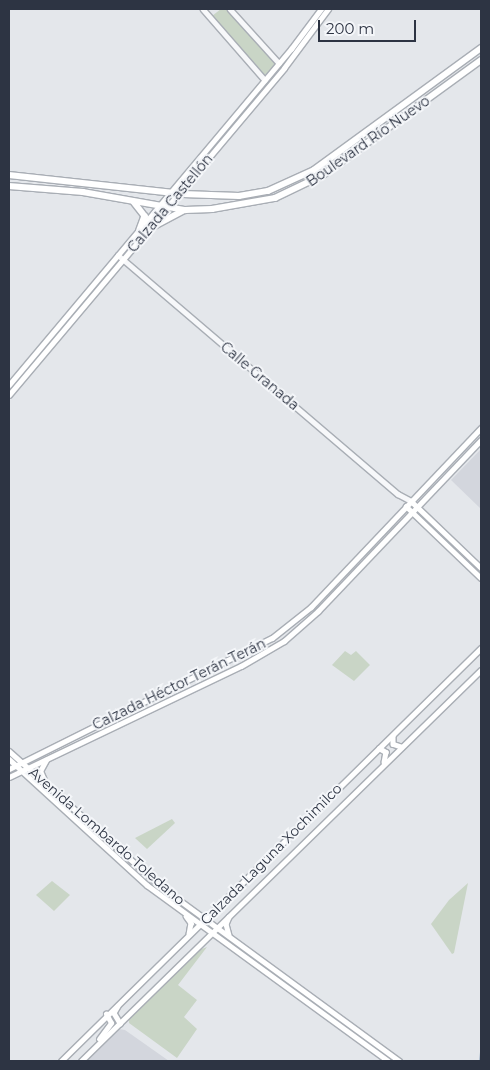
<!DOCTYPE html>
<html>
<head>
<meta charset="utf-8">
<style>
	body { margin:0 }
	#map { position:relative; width:490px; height:1070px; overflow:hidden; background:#e4e7eb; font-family:Montserrat,sans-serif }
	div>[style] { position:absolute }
	.built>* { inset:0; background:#d3d6dd }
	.green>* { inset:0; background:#c9d5c6 }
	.canal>* { height:3px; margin:-1.5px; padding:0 1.5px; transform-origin:1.5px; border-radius:1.5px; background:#a2b4c9 }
	.roads { filter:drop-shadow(1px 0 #a9aeb5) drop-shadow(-1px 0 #a9aeb5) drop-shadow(0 1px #a9aeb5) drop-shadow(0 -1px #a9aeb5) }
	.tertiary>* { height:4.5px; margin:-2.25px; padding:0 2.25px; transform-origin:2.25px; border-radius:2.25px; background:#f7f8fa }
	.secondary>* { height:4.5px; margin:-2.25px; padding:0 2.25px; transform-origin:2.25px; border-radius:2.25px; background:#fff }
	.primary>* { height:5px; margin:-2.5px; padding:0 2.5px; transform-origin:2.5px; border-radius:2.5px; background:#fff }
	.trunk>* { height:5.5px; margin:-2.75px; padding:0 2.75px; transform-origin:2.75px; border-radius:2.75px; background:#fff }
	span { translate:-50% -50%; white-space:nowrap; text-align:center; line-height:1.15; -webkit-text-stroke:4px #f4f6f9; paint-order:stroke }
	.street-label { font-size:14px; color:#2d3443 }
	.frame { position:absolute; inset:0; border:10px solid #2d3443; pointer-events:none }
	.scale { position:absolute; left:318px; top:20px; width:98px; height:22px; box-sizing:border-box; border:2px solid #2d3443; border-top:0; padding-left:6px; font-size:15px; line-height:18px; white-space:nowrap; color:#2d3443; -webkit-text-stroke:4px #f4f6f9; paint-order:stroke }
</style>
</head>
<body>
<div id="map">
	<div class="built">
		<div style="clip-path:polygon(481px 449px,481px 509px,451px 480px)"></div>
		<div style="clip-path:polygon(119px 1029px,125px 1030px,169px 1061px,86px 1061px)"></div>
	</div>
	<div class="green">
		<div style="clip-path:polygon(221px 9px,227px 9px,276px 63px,265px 75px,212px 16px)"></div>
		<div style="clip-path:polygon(345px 651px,351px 655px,356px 651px,370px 665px,354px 681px,332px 665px)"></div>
		<div style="clip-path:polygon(172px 819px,175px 823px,147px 849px,135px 838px)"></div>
		<div style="clip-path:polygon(52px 881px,70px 895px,54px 911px,36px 895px)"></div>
		<div style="clip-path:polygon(468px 883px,454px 953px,452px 954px,431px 924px,449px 900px)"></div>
		<div style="clip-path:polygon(207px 947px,178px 985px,197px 1000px,184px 1017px,197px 1029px,177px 1058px,129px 1023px,129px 1018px,199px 950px)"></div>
	</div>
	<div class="canal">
		<div style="left:480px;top:1061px;width:10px;rotate:-84deg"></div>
	</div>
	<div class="roads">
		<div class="tertiary">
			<div style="left:203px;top:9px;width:94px;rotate:48.9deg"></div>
			<div style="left:230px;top:9px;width:73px;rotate:47.8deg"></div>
			<div style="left:118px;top:255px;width:368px;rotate:40.5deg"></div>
			<div style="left:398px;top:494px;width:15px;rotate:28deg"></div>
		</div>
		<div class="secondary">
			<div style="left:9px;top:385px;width:439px;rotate:-50deg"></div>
			<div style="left:291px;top:49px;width:50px;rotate:-53.1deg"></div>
			<div style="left:9px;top:395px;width:427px;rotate:-49.9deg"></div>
			<div style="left:284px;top:68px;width:74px;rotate:-53.3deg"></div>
			<div style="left:411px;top:501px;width:97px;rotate:43.7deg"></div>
			<div style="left:406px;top:506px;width:104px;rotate:43.8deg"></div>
			<div style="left:393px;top:736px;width:8px;rotate:90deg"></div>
			<div style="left:393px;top:744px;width:9px;rotate:18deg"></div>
			<div style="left:379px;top:748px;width:8px;rotate:30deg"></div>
			<div style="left:386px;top:752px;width:10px;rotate:101deg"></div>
			<div style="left:9px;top:751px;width:206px;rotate:41.7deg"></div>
			<div style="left:163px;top:888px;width:293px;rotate:36.2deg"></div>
			<div style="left:9px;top:759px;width:187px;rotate:42.4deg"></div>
			<div style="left:147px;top:885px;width:298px;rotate:36.1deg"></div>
			<div style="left:186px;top:916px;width:9px;rotate:54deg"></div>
			<div style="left:191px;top:923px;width:11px;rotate:100deg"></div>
			<div style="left:229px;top:917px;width:8px;rotate:113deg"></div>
			<div style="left:226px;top:924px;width:11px;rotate:75deg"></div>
			<div style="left:118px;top:1006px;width:8px;rotate:120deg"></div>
			<div style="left:114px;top:1013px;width:12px;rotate:59deg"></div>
			<div style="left:99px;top:1039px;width:20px;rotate:-53deg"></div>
			<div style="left:111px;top:1023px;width:10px;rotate:-119deg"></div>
			<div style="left:61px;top:1061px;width:589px;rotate:-44.52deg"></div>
			<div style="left:81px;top:1061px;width:559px;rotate:-44.35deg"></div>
		</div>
		<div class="primary">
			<div style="left:9px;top:769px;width:294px;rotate:-26.5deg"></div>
			<div style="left:272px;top:638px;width:50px;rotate:-38.5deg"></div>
			<div style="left:311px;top:607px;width:247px;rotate:-46.5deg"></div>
			<div style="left:9px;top:777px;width:257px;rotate:-25.6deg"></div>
			<div style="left:241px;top:666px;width:50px;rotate:-30.2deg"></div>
			<div style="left:284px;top:641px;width:45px;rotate:-41.4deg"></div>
			<div style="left:318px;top:611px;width:236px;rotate:-46.4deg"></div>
			<div style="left:45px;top:782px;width:12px;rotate:-114deg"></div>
			<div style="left:40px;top:771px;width:13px;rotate:-61deg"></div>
		</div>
		<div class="trunk">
			<div style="left:9px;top:175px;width:175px;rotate:6.2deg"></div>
			<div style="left:183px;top:194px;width:56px;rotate:2deg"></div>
			<div style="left:239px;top:196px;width:29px;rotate:-10deg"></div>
			<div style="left:268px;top:191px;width:51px;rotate:-24.5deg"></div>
			<div style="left:314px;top:170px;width:207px;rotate:-36.1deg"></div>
			<div style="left:9px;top:186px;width:74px;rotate:4.6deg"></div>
			<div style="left:83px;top:192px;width:104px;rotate:10deg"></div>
			<div style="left:185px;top:210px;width:27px;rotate:-2deg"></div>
			<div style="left:212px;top:209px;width:64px;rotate:-9.9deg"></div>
			<div style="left:275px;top:198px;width:53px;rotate:-25.6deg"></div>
			<div style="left:323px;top:175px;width:195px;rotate:-36deg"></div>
			<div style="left:134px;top:202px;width:18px;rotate:52deg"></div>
			<div style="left:145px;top:216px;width:15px;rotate:110deg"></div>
			<div style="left:147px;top:230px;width:40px;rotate:-28deg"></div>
		</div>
	</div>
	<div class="street-label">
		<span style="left:368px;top:141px;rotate:-35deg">Boulevard Río Nuevo</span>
		<span style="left:170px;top:203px;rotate:-50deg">Calzada Castellón</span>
		<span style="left:260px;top:376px;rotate:40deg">Calle Granada</span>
		<span style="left:179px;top:684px;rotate:-26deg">Calzada Héctor Terán Terán</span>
		<span style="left:107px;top:836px;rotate:41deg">Avenida Lombardo Toledano</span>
		<span style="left:271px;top:854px;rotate:-45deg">Calzada Laguna Xochimilco</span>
	</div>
	<div class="frame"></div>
	<div class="scale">200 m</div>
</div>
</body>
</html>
